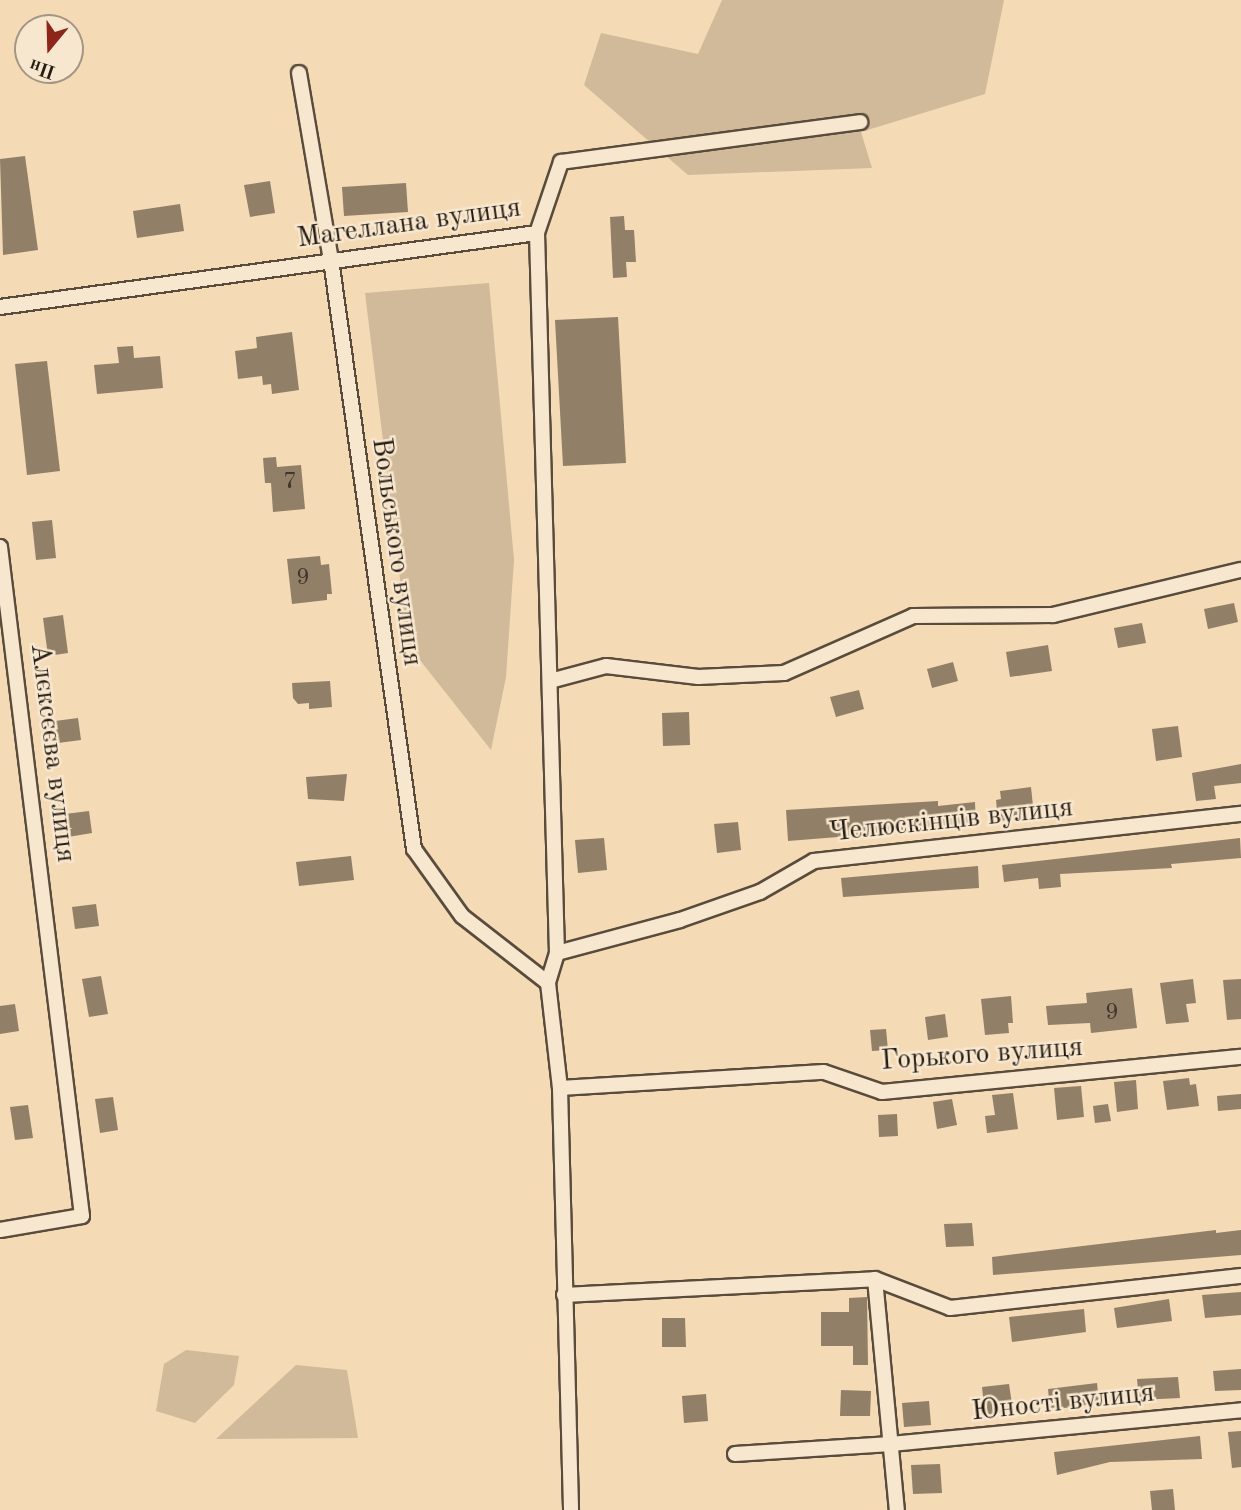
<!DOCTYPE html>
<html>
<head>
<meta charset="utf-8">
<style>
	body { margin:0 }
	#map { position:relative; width:1241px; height:1510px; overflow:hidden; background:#f4dab5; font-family:"Old Standard TT",serif }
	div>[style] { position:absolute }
	.green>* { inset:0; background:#d1ba9a }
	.building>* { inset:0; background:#917f68 }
	.roads { filter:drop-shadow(2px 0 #594c3c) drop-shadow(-2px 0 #594c3c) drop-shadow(0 2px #594c3c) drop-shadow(0 -2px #594c3c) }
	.minor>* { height:14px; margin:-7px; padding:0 7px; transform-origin:7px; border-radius:7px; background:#f8e7cf }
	span { translate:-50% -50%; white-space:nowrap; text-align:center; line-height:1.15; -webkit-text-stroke:5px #f8e7cf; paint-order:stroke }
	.number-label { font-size:24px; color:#403629 }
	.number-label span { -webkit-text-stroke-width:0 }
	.street-label { font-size:28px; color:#251d14 }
	.north { position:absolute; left:14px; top:14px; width:70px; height:70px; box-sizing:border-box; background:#f8e7cf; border:2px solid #a49684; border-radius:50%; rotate:199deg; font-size:19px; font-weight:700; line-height:28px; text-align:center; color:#251d14 }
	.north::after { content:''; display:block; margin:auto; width:24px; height:32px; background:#8f2418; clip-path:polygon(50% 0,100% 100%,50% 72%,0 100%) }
</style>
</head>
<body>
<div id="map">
	<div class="green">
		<div style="clip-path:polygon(722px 0,1004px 0,985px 94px,861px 132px,872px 168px,688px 175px,584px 85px,601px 33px,698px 54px)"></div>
		<div style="clip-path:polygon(489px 283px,514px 560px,506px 677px,491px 750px,408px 645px,365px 293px)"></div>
		<div style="clip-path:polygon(186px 1350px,239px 1356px,234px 1385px,195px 1423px,156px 1411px,164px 1364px)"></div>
		<div style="clip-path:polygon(296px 1365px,347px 1370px,358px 1438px,216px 1439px)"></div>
	</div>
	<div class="building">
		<div style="clip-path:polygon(25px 156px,38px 250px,3px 255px,0 159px)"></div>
		<div style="clip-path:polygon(270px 181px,275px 213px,250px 217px,244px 185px)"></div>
		<div style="clip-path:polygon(406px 183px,408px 212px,344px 216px,342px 187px)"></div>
		<div style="clip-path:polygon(180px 204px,184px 231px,137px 238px,133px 211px)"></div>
		<div style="clip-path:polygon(624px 216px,625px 230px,634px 230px,636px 262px,626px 262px,627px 277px,613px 278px,610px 217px)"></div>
		<div style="clip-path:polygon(618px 317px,626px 463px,563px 466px,555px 320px)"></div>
		<div style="clip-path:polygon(292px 332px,299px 390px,272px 394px,271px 384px,263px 385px,262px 376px,238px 379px,235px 351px,257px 348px,256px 337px)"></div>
		<div style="clip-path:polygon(133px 346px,134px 358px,160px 356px,163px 388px,97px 394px,94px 365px,119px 363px,117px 347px)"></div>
		<div style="clip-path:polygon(47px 361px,60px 471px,27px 475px,15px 364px)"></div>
		<div style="clip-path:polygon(276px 457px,277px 467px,301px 465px,305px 509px,273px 512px,271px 483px,265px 483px,263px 458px)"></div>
		<div style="clip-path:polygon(52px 520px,56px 558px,36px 560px,32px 522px)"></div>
		<div style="clip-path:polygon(320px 556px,321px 565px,329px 564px,332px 594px,327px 594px,327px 600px,292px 604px,287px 559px)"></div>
		<div style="clip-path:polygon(1234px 603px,1238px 622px,1208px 629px,1204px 609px)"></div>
		<div style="clip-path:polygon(63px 615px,68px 653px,48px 656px,43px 618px)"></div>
		<div style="clip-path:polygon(1142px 623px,1146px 643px,1118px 648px,1114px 628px)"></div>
		<div style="clip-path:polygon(1048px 645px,1052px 671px,1010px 677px,1006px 652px)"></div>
		<div style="clip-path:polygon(953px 662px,958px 681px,932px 688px,927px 669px)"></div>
		<div style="clip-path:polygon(330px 681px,332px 707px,309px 709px,309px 703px,298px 704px,293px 698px,292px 683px)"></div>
		<div style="clip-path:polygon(859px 690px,864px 709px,836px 717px,830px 697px)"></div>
		<div style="clip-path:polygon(689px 712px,690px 745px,663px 746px,662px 713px)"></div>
		<div style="clip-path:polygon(78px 718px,81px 740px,58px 743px,55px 721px)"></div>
		<div style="clip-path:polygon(1178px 726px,1182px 757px,1156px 761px,1152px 729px)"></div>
		<div style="clip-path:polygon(1241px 764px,1241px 783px,1214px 786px,1216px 799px,1196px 801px,1192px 773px)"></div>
		<div style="clip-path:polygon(347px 774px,344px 801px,308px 799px,306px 777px)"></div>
		<div style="clip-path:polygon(1031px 787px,1033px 806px,1025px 807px,1026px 818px,998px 821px,996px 800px,1001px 799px,1000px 791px)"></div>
		<div style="clip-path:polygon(938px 801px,938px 806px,975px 802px,976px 826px,788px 841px,786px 810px)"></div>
		<div style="clip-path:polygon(89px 811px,92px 833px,68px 837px,65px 814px)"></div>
		<div style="clip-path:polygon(738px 822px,741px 850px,717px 853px,714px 824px)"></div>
		<div style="clip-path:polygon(604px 838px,607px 870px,578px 873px,575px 840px)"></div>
		<div style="clip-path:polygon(1240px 838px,1241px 858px,1171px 864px,1172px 868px,1060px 874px,1061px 887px,1039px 889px,1038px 878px,1004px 882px,1002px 865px)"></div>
		<div style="clip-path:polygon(351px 856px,354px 880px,299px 886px,296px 862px)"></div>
		<div style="clip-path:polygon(978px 866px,979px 888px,843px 897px,841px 878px)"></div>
		<div style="clip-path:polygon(96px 904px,99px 926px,75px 929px,72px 907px)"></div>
		<div style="clip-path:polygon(101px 976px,108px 1014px,89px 1017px,82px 979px)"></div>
		<div style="clip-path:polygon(1193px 979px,1196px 1003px,1186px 1004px,1189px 1022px,1166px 1024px,1160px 983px)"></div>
		<div style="clip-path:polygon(1241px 979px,1241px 1019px,1227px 1020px,1223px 980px)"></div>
		<div style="clip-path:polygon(1132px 988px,1137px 1028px,1091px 1033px,1090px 1023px,1048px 1025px,1046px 1006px,1087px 1003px,1086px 993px)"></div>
		<div style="clip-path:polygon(1011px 996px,1013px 1023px,1008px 1023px,1009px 1033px,985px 1035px,981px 999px)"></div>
		<div style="clip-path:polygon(15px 1004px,19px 1031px,0 1034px,0 1006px)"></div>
		<div style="clip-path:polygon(945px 1014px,948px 1037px,928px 1040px,925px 1017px)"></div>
		<div style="clip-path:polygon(886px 1029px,888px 1050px,872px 1051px,870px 1030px)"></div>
		<div style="clip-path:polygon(1189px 1078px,1190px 1085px,1196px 1084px,1199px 1106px,1167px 1110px,1163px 1081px)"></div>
		<div style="clip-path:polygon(1136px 1080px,1138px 1109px,1117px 1112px,1114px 1082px)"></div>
		<div style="clip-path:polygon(1081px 1086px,1084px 1117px,1057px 1120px,1054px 1088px)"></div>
		<div style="clip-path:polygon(1013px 1093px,1018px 1129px,987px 1133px,985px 1116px,995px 1115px,992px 1095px)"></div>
		<div style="clip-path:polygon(1241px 1094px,1241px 1109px,1218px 1111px,1217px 1096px)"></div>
		<div style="clip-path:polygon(113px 1097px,118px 1130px,100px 1133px,95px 1099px)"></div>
		<div style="clip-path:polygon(952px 1099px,957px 1125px,937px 1129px,933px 1102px)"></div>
		<div style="clip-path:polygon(1108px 1104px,1111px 1121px,1095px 1123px,1093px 1106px)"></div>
		<div style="clip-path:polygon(28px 1105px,33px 1138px,15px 1140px,10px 1107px)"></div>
		<div style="clip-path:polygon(897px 1114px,898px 1136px,879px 1137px,878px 1115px)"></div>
		<div style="clip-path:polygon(972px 1223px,974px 1246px,946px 1247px,944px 1224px)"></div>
		<div style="clip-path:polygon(1216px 1230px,1216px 1233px,1241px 1230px,1241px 1255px,993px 1275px,992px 1257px)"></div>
		<div style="clip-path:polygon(1241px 1292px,1241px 1315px,1205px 1318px,1202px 1295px)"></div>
		<div style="clip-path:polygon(867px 1297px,868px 1365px,853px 1365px,853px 1346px,821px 1346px,821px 1312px,849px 1312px,849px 1298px)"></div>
		<div style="clip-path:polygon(1169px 1299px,1172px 1321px,1117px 1328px,1114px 1308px)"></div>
		<div style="clip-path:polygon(1084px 1309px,1086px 1332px,1012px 1342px,1009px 1317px)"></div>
		<div style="clip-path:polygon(662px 1318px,685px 1318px,686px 1347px,662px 1347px)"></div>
		<div style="clip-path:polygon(1241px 1369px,1241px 1390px,1215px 1391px,1213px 1371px)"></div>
		<div style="clip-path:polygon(1178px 1377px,1180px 1398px,1139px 1400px,1137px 1379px)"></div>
		<div style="clip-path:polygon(1097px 1383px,1099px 1403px,1050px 1410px,1048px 1389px)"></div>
		<div style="clip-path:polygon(1009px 1384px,1013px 1411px,985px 1415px,982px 1387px)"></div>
		<div style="clip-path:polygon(841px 1390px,871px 1391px,870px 1416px,840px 1416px)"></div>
		<div style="clip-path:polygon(706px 1394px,708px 1421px,684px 1423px,682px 1396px)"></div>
		<div style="clip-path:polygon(929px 1401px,931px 1425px,904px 1427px,902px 1403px)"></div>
		<div style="clip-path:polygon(1241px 1431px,1241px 1467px,1232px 1468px,1228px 1432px)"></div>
		<div style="clip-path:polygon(1200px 1436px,1202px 1459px,1110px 1462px,1057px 1475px,1054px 1452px)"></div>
		<div style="clip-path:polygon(940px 1464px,942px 1493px,913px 1494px,911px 1465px)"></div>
		<div style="clip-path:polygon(1173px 1489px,1175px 1510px,1152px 1510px,1150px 1491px)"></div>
	</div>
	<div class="roads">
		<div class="minor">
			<div style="left:299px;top:73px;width:190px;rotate:80.3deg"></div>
			<div style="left:331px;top:260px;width:595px;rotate:81.98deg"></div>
			<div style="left:414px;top:849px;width:82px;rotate:54.4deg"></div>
			<div style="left:462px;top:916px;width:109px;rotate:37.9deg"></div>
			<div style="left:537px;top:233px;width:720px;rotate:88.41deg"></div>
			<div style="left:557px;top:953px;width:31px;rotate:107deg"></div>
			<div style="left:548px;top:983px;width:106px;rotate:83.5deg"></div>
			<div style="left:560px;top:1088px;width:422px;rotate:88.5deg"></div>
			<div style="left:0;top:307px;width:542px;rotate:-7.85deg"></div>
			<div style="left:537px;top:233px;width:75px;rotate:-71.3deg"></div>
			<div style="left:561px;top:162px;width:302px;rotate:-7.6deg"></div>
			<div style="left:0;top:547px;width:674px;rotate:83.01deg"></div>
			<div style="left:82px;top:1216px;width:83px;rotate:170.3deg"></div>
			<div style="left:550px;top:681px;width:58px;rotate:-15deg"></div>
			<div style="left:606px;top:666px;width:93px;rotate:6.8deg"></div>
			<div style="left:698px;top:677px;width:86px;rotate:-2.7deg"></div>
			<div style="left:784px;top:673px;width:141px;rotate:-23.8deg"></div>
			<div style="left:913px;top:616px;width:140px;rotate:-0.4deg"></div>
			<div style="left:1053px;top:615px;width:193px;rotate:-13.5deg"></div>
			<div style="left:557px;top:953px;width:127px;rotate:-15deg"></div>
			<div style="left:680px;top:920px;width:85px;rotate:-19.3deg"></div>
			<div style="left:760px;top:892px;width:62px;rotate:-29.9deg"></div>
			<div style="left:814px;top:861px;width:430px;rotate:-6.3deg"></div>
			<div style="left:560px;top:1088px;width:264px;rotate:-3.5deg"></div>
			<div style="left:824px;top:1072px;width:61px;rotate:19deg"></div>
			<div style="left:882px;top:1092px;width:361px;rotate:-5.6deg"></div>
			<div style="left:875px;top:1279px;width:232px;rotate:84.6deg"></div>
			<div style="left:564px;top:1295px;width:311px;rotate:-2.9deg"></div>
			<div style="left:875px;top:1279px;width:80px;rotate:21.1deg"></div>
			<div style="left:950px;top:1308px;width:293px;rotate:-6.3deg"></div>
			<div style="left:735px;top:1454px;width:156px;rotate:-3.7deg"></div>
			<div style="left:891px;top:1444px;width:352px;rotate:-5.5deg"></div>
		</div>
	</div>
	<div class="number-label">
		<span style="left:290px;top:483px">7</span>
		<span style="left:303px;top:579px">9</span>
		<span style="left:1112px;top:1014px">9</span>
	</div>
	<div class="street-label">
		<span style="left:409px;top:224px;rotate:-8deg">Магеллана вулиця</span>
		<span style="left:396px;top:552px;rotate:82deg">Вольського вулиця</span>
		<span style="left:52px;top:753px;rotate:83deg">Алєксєєва вулиця</span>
		<span style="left:951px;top:821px;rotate:-6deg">Челюскінців вулиця</span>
		<span style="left:982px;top:1055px;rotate:-4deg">Горького вулиця</span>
		<span style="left:1063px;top:1403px;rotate:-6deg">Юності вулиця</span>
	</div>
	<div class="north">Пн</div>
</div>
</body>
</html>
